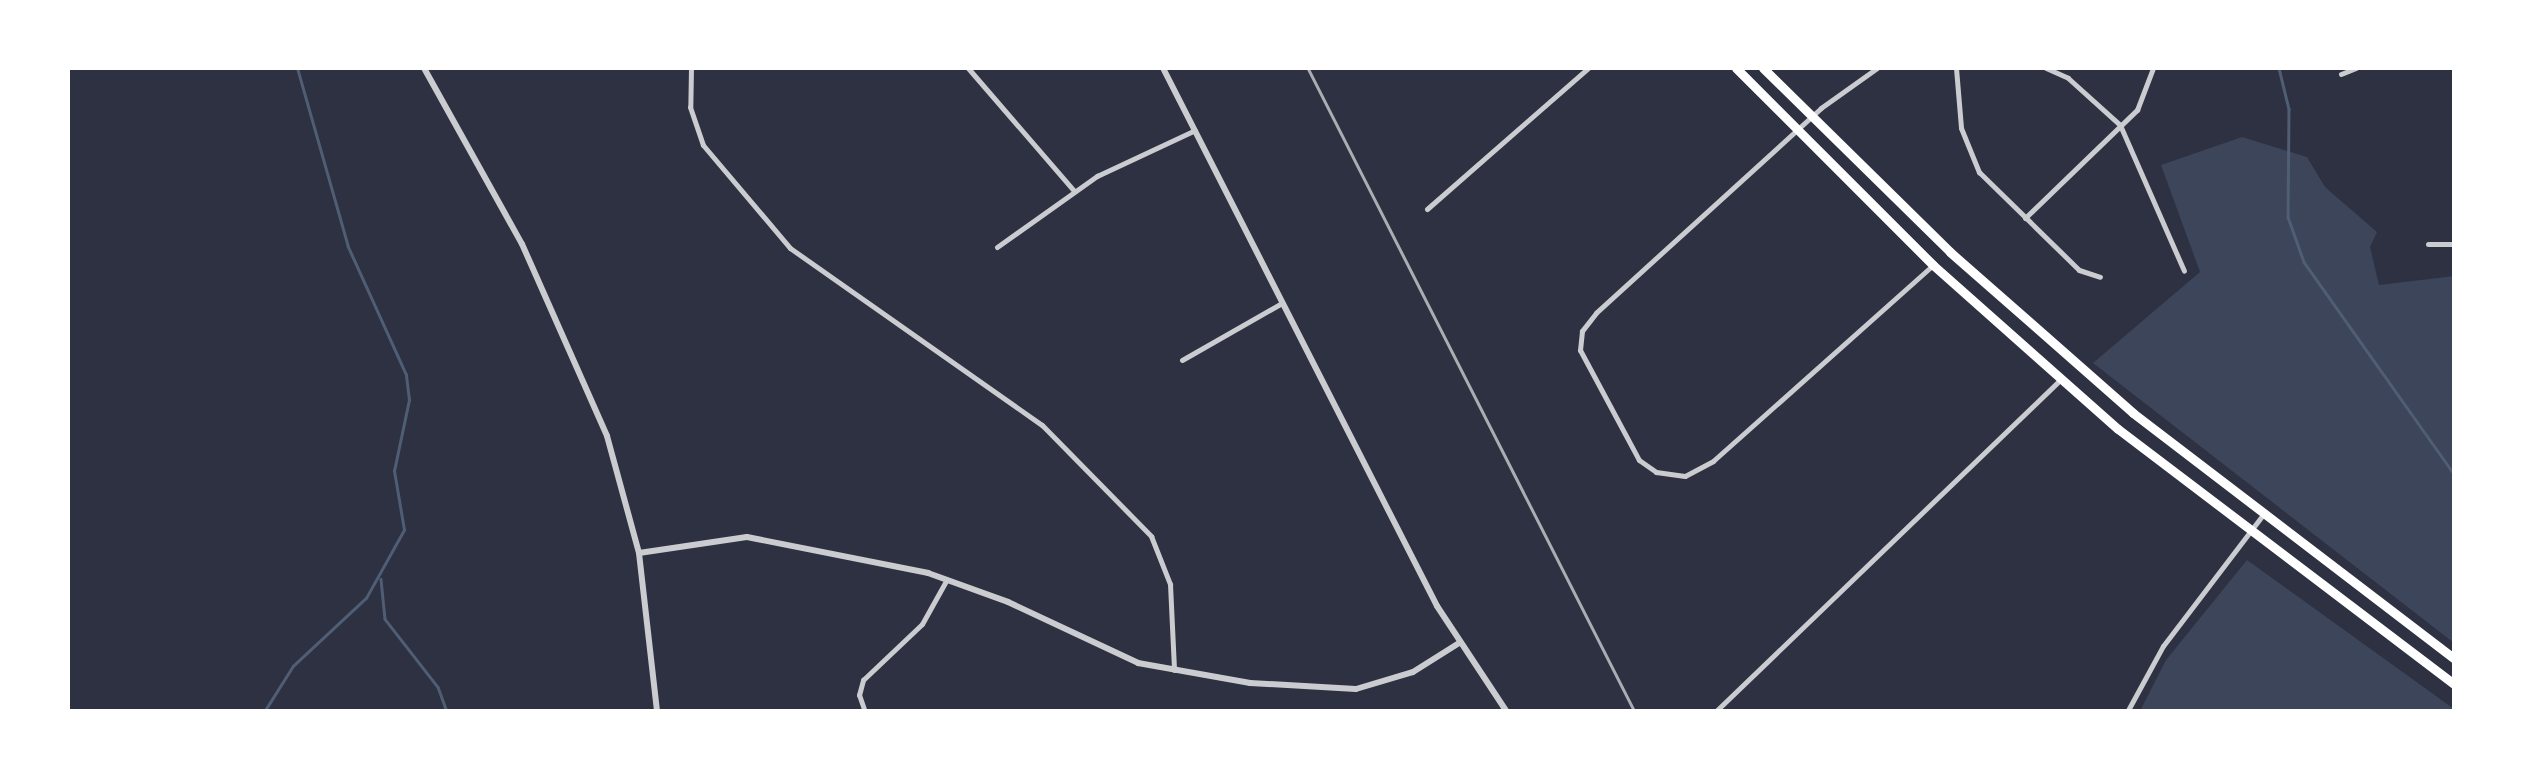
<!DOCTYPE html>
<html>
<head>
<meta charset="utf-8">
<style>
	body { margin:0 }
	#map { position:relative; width:2522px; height:779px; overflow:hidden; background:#2d3142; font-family:Lato,sans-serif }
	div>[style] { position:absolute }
	.green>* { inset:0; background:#3c4559 }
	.stream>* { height:2.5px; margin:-1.25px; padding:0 1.25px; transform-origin:1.25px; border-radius:1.25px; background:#4f5d75 }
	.minor>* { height:5px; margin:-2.5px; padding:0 2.5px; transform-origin:2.5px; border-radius:2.5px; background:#caccd0 }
	.tertiary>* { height:6px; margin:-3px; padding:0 3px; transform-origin:3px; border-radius:3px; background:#caccd0 }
	.primary>* { height:9px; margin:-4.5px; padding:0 4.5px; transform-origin:4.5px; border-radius:4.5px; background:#fff }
	.rail>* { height:2.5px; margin:-1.25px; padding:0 1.25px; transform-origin:1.25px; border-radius:1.25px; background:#abadb3 }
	span { translate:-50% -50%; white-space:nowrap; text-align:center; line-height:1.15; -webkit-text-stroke:10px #fff; paint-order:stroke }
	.frame { position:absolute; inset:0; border:70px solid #fff; pointer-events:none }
</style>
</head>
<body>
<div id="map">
	<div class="green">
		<div style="clip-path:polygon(2242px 137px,2307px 157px,2325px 187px,2377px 232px,2370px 247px,2379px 285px,2454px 276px,2454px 643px,2093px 363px,2200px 272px,2161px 165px)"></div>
		<div style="clip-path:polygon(2247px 560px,2454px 709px,2454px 711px,2140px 711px,2166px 660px)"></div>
	</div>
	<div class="stream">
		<div style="left:2279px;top:68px;width:42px;rotate:76.3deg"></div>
		<div style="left:2289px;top:109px;width:108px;rotate:90.5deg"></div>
		<div style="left:2288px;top:217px;width:48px;rotate:70.4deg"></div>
		<div style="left:2304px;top:262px;width:260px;rotate:54.7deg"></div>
		<div style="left:381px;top:579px;width:40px;rotate:84.3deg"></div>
		<div style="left:385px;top:619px;width:86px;rotate:52.1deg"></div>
		<div style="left:438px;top:687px;width:27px;rotate:70deg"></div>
		<div style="left:264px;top:712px;width:54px;rotate:-57.8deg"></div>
		<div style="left:293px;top:666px;width:100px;rotate:-43deg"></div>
		<div style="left:366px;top:598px;width:78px;rotate:-60.8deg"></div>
		<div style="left:404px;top:530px;width:60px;rotate:-99.6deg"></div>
		<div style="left:394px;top:471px;width:73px;rotate:-78.1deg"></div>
		<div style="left:409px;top:400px;width:25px;rotate:-97deg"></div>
		<div style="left:406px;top:375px;width:141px;rotate:-114.4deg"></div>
		<div style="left:348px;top:247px;width:186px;rotate:-105.9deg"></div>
	</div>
	<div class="minor">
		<div style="left:691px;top:68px;width:39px;rotate:91deg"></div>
		<div style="left:690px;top:107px;width:40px;rotate:71.1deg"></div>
		<div style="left:703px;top:145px;width:135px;rotate:49.8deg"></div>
		<div style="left:790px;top:248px;width:308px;rotate:35.1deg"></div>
		<div style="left:1042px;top:425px;width:156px;rotate:45.5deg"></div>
		<div style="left:1151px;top:536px;width:52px;rotate:68.4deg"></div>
		<div style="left:1170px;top:584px;width:86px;rotate:87.3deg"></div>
		<div style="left:968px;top:68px;width:162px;rotate:49.2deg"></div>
		<div style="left:1877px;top:68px;width:69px;rotate:144.5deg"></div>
		<div style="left:1821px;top:108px;width:304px;rotate:137.7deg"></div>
		<div style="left:1596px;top:313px;width:23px;rotate:128deg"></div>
		<div style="left:1582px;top:331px;width:19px;rotate:96deg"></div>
		<div style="left:1580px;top:350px;width:125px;rotate:61.8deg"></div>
		<div style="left:1639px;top:460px;width:21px;rotate:35deg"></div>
		<div style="left:1656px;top:472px;width:29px;rotate:8deg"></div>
		<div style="left:1685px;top:476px;width:32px;rotate:-28deg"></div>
		<div style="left:1713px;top:461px;width:295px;rotate:-41.7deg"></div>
		<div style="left:1956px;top:68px;width:60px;rotate:85.2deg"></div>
		<div style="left:1961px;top:128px;width:48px;rotate:67.8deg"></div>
		<div style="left:1979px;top:172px;width:140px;rotate:44.4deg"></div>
		<div style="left:2079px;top:270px;width:22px;rotate:18deg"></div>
		<div style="left:2046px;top:68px;width:24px;rotate:24deg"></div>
		<div style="left:2068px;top:78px;width:70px;rotate:42.1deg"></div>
		<div style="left:2120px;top:125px;width:159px;rotate:66.3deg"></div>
		<div style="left:2341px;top:74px;width:16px;rotate:-22deg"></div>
		<div style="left:1427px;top:209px;width:214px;rotate:-41.2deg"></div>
		<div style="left:2025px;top:218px;width:156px;rotate:-44deg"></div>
		<div style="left:2137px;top:110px;width:45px;rotate:-69.1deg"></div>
		<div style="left:2428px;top:244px;width:26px"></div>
		<div style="left:997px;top:247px;width:123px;rotate:-35.4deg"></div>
		<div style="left:1097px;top:176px;width:108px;rotate:-25.1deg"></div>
		<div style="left:1182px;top:360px;width:115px;rotate:-29.7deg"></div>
		<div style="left:865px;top:712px;width:18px;rotate:-109deg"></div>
		<div style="left:859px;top:695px;width:16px;rotate:-75deg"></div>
		<div style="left:863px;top:680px;width:81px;rotate:-43.5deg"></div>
		<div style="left:922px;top:624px;width:51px;rotate:-60.9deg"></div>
		<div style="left:1715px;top:712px;width:480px;rotate:-43.9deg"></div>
		<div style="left:2127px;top:712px;width:75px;rotate:-61.4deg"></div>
		<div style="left:2163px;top:646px;width:163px;rotate:-52.7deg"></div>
	</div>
	<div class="tertiary">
		<div style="left:424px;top:68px;width:201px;rotate:60.9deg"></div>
		<div style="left:522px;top:244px;width:210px;rotate:66.1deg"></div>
		<div style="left:607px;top:436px;width:121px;rotate:74.7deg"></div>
		<div style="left:639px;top:553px;width:160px;rotate:83.5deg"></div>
		<div style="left:1163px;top:68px;width:604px;rotate:63.01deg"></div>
		<div style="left:1437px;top:606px;width:127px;rotate:56.6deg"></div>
		<div style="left:639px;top:553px;width:109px;rotate:-8.4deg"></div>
		<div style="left:747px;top:537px;width:185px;rotate:11.2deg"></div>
		<div style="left:928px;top:573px;width:85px;rotate:19.9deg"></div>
		<div style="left:1008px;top:602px;width:144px;rotate:25.1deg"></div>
		<div style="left:1138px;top:663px;width:114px;rotate:10.1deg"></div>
		<div style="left:1250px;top:683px;width:106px;rotate:3.2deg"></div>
		<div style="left:1356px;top:689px;width:59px;rotate:-16.6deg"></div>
		<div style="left:1413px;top:672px;width:54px;rotate:-32.2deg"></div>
	</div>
	<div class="primary">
		<div style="left:1736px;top:68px;width:279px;rotate:45deg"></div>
		<div style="left:1933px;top:265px;width:247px;rotate:41.6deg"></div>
		<div style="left:2118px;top:429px;width:422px;rotate:37.2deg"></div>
		<div style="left:1763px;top:68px;width:262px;rotate:44.5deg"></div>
		<div style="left:1950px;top:252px;width:244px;rotate:41.3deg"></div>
		<div style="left:2133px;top:413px;width:404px;rotate:37.4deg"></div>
	</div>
	<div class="rail">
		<div style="left:1308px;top:68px;width:722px;rotate:63.08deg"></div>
	</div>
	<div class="frame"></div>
</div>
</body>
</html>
